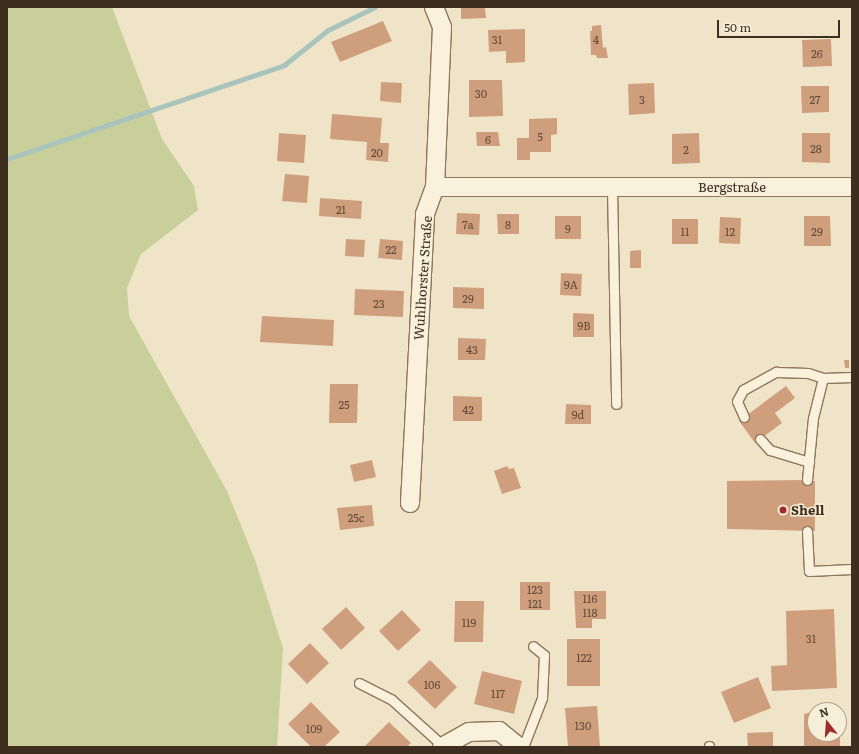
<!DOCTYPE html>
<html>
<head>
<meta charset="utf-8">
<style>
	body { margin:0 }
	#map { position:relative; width:859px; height:754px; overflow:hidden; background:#f0e4c8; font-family:Literata,serif }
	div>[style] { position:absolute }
	.green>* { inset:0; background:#c9cf9b }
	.stream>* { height:5px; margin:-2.5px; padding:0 2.5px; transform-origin:2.5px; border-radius:2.5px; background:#a9c4bc }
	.building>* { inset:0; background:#cf9f7d }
	.roads { filter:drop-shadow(1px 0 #8d765c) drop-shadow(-1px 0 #8d765c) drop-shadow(0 1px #8d765c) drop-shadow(0 -1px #8d765c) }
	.lane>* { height:9px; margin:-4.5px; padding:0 4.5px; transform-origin:4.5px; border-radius:4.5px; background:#faf1dc }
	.street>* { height:18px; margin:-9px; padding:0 9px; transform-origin:9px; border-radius:9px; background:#faf1dc }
	.dots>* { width:11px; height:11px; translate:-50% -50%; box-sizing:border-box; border:2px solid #f7eed8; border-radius:50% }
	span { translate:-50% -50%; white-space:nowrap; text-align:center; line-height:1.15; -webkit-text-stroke:3px #f7eed8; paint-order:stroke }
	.number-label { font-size:11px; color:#624a37 }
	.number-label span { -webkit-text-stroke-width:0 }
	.street-label { font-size:13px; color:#3d2e20 }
	.poi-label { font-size:13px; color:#3d2e20; font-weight:700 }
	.left { translate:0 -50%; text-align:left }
	.frame { position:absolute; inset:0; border:8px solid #3d2e20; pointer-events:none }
	.north { position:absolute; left:807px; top:702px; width:40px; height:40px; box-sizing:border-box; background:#f7eed8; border:1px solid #ada18e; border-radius:50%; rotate:343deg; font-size:11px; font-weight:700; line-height:16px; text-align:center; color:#3d2e20 }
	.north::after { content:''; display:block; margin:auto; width:14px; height:18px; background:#9e2a2b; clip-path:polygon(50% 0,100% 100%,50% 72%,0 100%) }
	.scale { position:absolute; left:717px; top:20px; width:123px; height:18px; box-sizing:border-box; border:2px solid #3d2e20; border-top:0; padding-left:5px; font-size:12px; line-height:14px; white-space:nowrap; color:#3d2e20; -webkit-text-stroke:3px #f7eed8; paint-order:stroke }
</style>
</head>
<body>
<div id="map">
	<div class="green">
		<div style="clip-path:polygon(7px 7px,112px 7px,162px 139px,194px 186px,198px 210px,141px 254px,127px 288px,129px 316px,227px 491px,255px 560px,283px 648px,277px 747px,7px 747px)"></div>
	</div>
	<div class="stream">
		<div style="left:7px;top:159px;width:293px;rotate:-18.7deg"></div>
		<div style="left:284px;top:65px;width:56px;rotate:-38.5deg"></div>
		<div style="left:328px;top:30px;width:52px;rotate:-26.1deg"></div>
	</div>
	<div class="building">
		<div style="clip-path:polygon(461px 7px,485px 7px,486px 18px,461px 19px)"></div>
		<div style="clip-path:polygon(383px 21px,392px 41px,340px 62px,331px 42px)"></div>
		<div style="clip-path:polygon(601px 25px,603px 48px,606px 47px,608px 58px,597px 58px,596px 55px,591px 55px,590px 31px,592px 31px,592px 26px)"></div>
		<div style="clip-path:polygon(525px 29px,525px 62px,506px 63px,506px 51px,489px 52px,488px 30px)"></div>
		<div style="clip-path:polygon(831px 39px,832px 66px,803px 67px,802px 40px)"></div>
		<div style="clip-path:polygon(469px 80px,502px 80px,503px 116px,469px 117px)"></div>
		<div style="clip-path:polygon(381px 82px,402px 83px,401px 103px,380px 101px)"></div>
		<div style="clip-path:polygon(654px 83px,655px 113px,629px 115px,628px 84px)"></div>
		<div style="clip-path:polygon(801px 86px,829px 86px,829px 112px,802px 113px)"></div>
		<div style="clip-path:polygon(332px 114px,382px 118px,380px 143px,389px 143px,388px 162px,366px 160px,367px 142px,330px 139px)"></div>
		<div style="clip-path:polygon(557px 118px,557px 134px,551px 135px,551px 152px,530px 152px,530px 160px,517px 160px,517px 138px,529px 138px,529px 119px)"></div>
		<div style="clip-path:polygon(476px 132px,498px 132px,500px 146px,477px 146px)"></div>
		<div style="clip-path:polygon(279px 133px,306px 135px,304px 163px,277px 161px)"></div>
		<div style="clip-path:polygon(699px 133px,700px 163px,672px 164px,672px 134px)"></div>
		<div style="clip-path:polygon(802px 133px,830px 133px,830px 163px,802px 162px)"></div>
		<div style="clip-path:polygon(285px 174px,309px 176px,307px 203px,282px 201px)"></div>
		<div style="clip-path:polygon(320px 198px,362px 201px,361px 219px,319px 216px)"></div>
		<div style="clip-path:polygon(457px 213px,480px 214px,479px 235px,456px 234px)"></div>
		<div style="clip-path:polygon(497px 214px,519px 214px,519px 234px,498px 234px)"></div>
		<div style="clip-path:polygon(555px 216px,581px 216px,581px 239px,555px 239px)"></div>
		<div style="clip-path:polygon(804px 216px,830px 216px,831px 246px,804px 246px)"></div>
		<div style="clip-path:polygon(720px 217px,741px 218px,740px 244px,719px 243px)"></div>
		<div style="clip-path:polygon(672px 219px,698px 219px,698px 244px,672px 244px)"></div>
		<div style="clip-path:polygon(346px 239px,365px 240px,364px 257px,345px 256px)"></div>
		<div style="clip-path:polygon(380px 239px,403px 241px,402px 260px,378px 258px)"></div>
		<div style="clip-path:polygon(641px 250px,641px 268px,630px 268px,630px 251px)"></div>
		<div style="clip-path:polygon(561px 273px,582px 274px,581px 296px,560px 295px)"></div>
		<div style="clip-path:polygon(453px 287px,484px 288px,484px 309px,453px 308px)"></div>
		<div style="clip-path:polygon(355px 289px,404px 291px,403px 317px,354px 315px)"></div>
		<div style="clip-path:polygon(573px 313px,594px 314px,594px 337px,573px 337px)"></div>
		<div style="clip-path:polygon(262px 316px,334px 320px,333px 346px,260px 342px)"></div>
		<div style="clip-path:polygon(458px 338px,486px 339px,485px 360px,458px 360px)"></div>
		<div style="clip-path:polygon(844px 360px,849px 360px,849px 368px,845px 368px)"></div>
		<div style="clip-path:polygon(330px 384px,358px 384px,357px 423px,329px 423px)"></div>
		<div style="clip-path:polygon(786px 386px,795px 398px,775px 413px,782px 423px,755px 443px,739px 421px)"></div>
		<div style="clip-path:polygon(453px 396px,482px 397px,482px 421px,453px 421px)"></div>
		<div style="clip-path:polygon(566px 404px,591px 405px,591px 424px,565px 424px)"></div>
		<div style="clip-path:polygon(372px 460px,376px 477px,354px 482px,350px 465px)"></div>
		<div style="clip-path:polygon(507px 466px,509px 469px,514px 468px,521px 488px,502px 494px,494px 471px)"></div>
		<div style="clip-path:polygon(807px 480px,815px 481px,815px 531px,727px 529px,727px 481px)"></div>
		<div style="clip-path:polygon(372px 505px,374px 526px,340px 530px,337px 508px)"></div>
		<div style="clip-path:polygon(520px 582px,550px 582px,550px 610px,520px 610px)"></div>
		<div style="clip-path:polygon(574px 591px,606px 591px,606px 619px,592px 619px,592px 628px,576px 628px)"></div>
		<div style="clip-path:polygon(455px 601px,484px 601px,483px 642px,454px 642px)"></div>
		<div style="clip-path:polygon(346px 607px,365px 628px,341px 650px,322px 629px)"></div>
		<div style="clip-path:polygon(834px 609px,837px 688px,772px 691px,771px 666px,787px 665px,786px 611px)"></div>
		<div style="clip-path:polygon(402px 610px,421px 630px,398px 651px,379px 631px)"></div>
		<div style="clip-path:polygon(567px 639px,600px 639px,600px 686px,567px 686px)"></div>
		<div style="clip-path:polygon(310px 643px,329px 663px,307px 684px,288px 664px)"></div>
		<div style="clip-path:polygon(430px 660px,457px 687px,435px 709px,407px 682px)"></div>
		<div style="clip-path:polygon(482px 671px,522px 681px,514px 714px,474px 704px)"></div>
		<div style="clip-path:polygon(758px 677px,771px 708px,734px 723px,721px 692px)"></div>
		<div style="clip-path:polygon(311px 702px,340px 732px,324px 747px,311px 747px,288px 724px)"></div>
		<div style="clip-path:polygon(597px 706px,600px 747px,568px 747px,565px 708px)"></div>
		<div style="clip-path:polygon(827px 707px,839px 707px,839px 710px,819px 710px)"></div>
		<div style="clip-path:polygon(815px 711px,815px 734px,840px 734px,840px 747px,804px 747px,804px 714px)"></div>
		<div style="clip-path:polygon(389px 722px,411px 743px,407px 747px,364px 747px)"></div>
		<div style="clip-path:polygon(773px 732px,773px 747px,748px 747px,747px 733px)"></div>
	</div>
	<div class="roads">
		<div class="lane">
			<div style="left:612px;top:187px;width:217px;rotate:88.9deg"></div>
			<div style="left:744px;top:417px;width:17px;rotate:-114deg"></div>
			<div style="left:737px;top:401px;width:13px;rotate:-61deg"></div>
			<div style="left:743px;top:390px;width:38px;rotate:-29deg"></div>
			<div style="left:776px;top:372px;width:32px;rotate:2deg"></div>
			<div style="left:808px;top:373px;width:16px;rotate:18deg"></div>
			<div style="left:823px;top:378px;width:29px;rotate:-2deg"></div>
			<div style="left:760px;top:439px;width:15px;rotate:48deg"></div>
			<div style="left:770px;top:450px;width:41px;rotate:17.1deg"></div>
			<div style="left:807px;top:480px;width:62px;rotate:-84.5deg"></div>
			<div style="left:813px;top:418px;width:41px;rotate:-76deg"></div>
			<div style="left:807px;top:531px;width:40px;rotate:87.1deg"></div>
			<div style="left:809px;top:571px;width:43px;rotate:-2.7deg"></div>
			<div style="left:359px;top:683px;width:36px;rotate:27deg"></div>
			<div style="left:391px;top:699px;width:70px;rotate:42.1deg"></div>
			<div style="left:709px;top:746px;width:1px;rotate:90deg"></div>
			<div style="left:523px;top:747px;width:53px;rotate:-68.8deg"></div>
			<div style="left:542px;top:698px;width:43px;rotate:-87.3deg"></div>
			<div style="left:544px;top:655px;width:14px;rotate:-141deg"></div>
		</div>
		<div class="street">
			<div style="left:435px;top:187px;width:417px"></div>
			<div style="left:410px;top:503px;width:289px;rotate:-87deg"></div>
			<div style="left:425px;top:214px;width:29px;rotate:-70deg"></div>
			<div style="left:435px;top:187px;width:160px;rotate:-87.5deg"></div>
			<div style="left:442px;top:27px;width:22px;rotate:-112deg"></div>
			<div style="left:442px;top:747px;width:31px;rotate:-29deg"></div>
			<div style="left:469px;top:732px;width:30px;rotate:-2deg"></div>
			<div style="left:499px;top:731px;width:26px;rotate:39deg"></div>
		</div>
	</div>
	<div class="dots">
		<div style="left:783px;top:510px;background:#9e2a2b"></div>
	</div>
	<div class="number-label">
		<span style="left:497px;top:39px">31</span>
		<span style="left:596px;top:39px">4</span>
		<span style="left:817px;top:53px">26</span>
		<span style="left:481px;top:93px">30</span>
		<span style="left:642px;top:99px">3</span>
		<span style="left:815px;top:99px">27</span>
		<span style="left:540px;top:136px">5</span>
		<span style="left:488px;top:139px">6</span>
		<span style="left:816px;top:148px">28</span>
		<span style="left:686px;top:149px">2</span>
		<span style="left:377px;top:152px">20</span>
		<span style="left:341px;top:209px">21</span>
		<span style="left:468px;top:224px">7a</span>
		<span style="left:508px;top:224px">8</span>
		<span style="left:568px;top:228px">9</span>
		<span style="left:685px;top:231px">11</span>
		<span style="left:730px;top:231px">12</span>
		<span style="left:817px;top:231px">29</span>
		<span style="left:391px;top:249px">22</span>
		<span style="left:571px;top:284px">9A</span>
		<span style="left:468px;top:298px">29</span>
		<span style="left:379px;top:303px">23</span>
		<span style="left:584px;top:325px">9B</span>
		<span style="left:472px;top:349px">43</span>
		<span style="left:344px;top:404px">25</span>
		<span style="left:468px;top:409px">42</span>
		<span style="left:578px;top:414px">9d</span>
		<span style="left:356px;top:517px">25c</span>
		<span style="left:535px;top:589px">123</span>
		<span style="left:590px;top:598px">116</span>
		<span style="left:535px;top:603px">121</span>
		<span style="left:590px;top:612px">118</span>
		<span style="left:469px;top:622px">119</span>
		<span style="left:811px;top:638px">31</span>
		<span style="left:584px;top:657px">122</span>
		<span style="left:432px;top:684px">106</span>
		<span style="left:498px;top:693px">117</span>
		<span style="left:583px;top:725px">130</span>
		<span style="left:314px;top:728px">109</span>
	</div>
	<div class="street-label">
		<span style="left:732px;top:187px">Bergstraße</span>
		<span style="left:423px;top:278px;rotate:-86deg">Wuhlhorster Straße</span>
	</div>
	<div class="poi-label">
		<span class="left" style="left:791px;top:510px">Shell</span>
	</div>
	<div class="frame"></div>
	<div class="north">N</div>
	<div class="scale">50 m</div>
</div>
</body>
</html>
